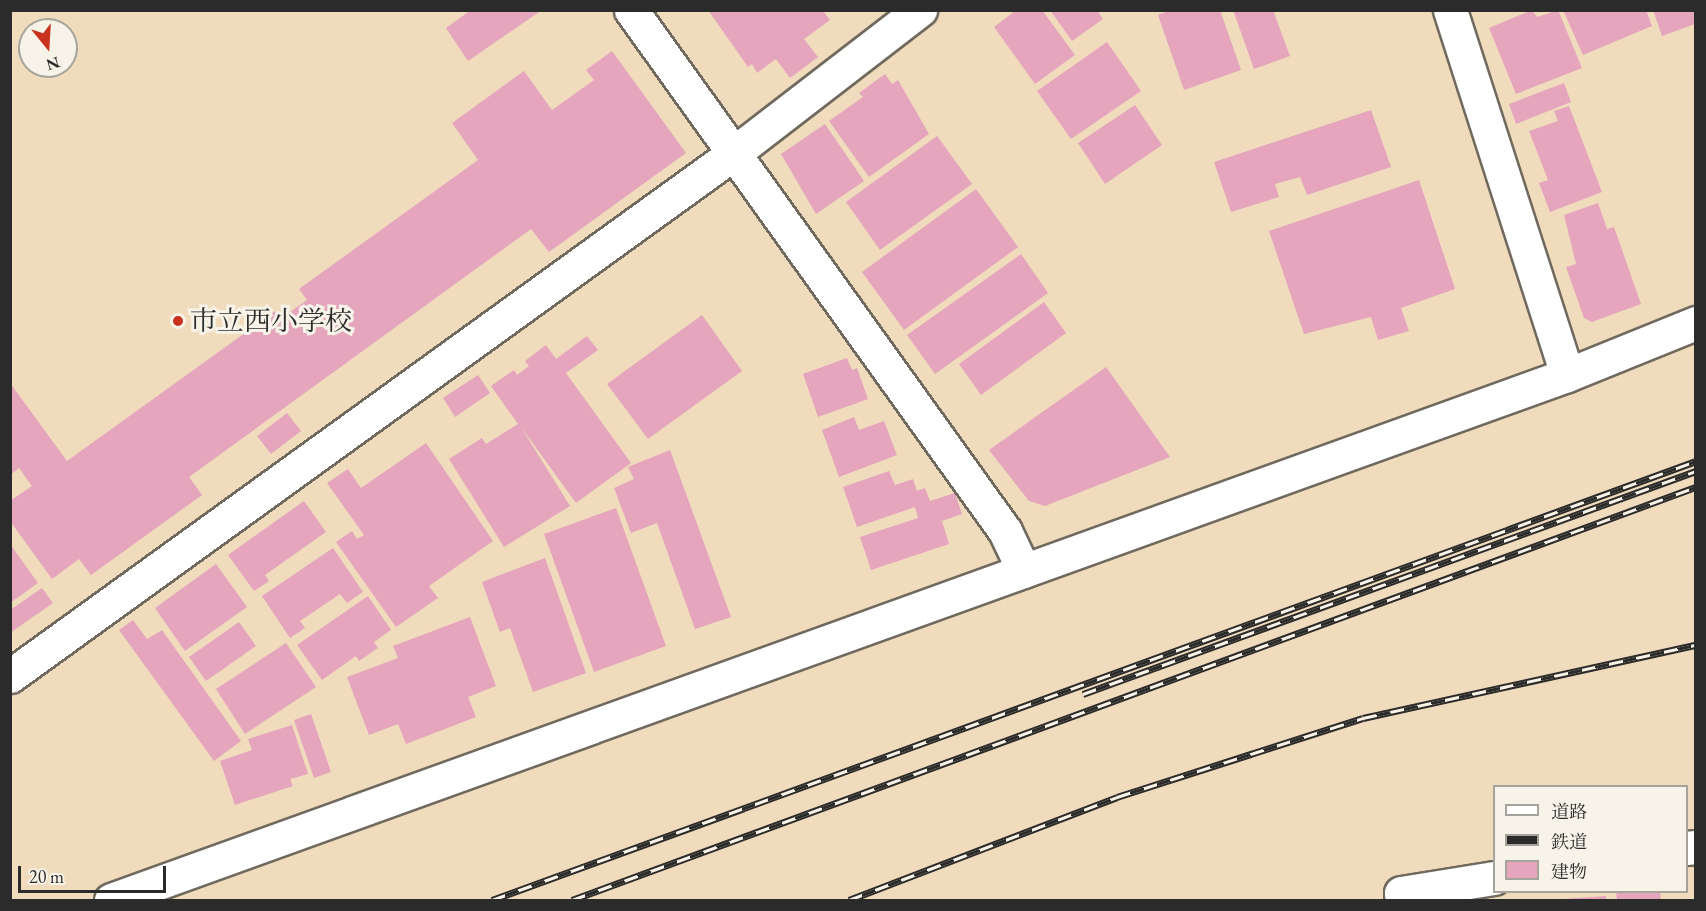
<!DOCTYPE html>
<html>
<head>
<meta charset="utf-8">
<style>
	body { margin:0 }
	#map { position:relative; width:1706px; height:911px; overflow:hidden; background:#f0dcbc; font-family:"EB Garamond","Noto Serif JP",serif }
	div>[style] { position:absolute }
	.building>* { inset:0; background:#e4a5bd }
	.roads { filter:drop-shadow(2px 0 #70695e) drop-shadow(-2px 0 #70695e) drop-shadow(0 2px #70695e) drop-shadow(0 -2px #70695e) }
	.minor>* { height:33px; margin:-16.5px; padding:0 16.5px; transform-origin:16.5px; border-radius:16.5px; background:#fff }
	.tertiary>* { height:33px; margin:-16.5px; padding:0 16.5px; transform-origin:16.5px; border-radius:16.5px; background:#fff }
	.rail>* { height:7px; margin-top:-3.5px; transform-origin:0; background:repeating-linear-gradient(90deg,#f7f3e8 0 14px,#2b2b2b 0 28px); box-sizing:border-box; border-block:2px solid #2b2b2b }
	.dots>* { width:16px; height:16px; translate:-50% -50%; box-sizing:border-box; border:3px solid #f7f3e8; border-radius:50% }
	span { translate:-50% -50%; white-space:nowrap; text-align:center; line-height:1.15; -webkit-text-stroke:6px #f7f3e8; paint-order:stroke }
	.poi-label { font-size:27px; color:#2b2b2b }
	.left { translate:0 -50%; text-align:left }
	.frame { position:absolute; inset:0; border:12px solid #2b2b2b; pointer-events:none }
	.legend { position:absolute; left:1493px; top:785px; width:195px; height:108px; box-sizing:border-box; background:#f7f3e8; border:2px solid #a5a39c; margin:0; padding:8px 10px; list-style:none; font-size:18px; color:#2b2b2b }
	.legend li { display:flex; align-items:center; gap:12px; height:30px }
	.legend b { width:30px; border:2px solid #a5a39c }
	.north { position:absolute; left:18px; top:18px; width:60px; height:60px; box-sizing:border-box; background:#f7f3e8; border:2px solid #a5a39c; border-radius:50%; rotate:162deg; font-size:16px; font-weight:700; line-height:24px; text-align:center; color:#2b2b2b }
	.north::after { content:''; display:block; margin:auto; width:21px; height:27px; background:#c8321e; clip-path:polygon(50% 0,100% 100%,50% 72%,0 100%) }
	.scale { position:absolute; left:18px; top:866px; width:148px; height:27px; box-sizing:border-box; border:3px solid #2b2b2b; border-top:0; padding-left:8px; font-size:18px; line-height:21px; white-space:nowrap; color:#2b2b2b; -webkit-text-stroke:4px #f7f3e8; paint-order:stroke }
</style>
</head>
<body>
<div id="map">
	<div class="building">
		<div style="clip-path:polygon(471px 10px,542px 10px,468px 61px,446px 28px)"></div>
		<div style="clip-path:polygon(708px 10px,827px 10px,824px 12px,830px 20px,804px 39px,818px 57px,790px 78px,776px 59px,757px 73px,752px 64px,748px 67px)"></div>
		<div style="clip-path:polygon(1016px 10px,1042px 10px,1075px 55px,1035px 84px,994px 27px)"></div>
		<div style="clip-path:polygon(1050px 10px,1097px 10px,1103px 19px,1072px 41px)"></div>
		<div style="clip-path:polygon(1171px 10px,1220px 10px,1241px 70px,1184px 90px,1158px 15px)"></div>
		<div style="clip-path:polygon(1233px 10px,1273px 10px,1290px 56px,1254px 69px)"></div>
		<div style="clip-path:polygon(1532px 10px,1537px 17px,1558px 10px,1582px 68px,1516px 94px,1489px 28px)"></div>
		<div style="clip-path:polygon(1563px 10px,1646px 10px,1652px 26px,1583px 55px)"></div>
		<div style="clip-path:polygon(1653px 10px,1695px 10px,1695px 24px,1662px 36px)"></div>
		<div style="clip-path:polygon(1107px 42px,1141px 91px,1071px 139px,1037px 91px)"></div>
		<div style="clip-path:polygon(612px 51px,686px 153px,549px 252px,531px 229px,189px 477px,202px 495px,91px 575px,79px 559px,52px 579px,10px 521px,10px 501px,32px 486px,19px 468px,10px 475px,10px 383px,67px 461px,277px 310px,282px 318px,307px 300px,299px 289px,478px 160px,452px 123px,524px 71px,552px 110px,594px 80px,586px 70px)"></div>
		<div style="clip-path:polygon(885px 74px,892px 84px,898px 80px,929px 134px,869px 177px,829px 121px,863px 97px,859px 93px)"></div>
		<div style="clip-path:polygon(1564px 83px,1571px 102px,1516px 124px,1509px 104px)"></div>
		<div style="clip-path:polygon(1135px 105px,1162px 145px,1105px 184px,1078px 143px)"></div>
		<div style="clip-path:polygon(1569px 106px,1602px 192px,1550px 212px,1539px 183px,1548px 180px,1529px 131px,1558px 121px,1554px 111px)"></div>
		<div style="clip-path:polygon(1371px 110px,1391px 167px,1307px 195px,1300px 177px,1275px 184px,1279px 197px,1231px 212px,1214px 162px)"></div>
		<div style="clip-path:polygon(825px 124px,864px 181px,816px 214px,781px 154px)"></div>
		<div style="clip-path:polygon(937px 136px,972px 184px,880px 250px,846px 202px)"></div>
		<div style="clip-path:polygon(1419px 180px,1455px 289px,1401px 308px,1409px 331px,1378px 340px,1371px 317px,1304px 334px,1269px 231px)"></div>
		<div style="clip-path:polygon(976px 189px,1018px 247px,904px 330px,862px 272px)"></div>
		<div style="clip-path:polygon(1598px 203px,1607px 229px,1614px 227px,1641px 304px,1592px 322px,1584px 318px,1566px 267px,1576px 264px,1564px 215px)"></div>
		<div style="clip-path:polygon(1021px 254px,1048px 293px,935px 374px,907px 335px)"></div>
		<div style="clip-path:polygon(1044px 302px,1066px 333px,981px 395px,959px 364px)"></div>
		<div style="clip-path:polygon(702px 315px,742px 371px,648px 439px,607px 384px)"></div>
		<div style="clip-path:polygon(587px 336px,598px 350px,566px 373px,631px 463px,576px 503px,521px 427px,570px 506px,504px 547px,449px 459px,482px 438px,486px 444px,518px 424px,491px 386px,514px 370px,517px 375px,529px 366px,525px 361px,546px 345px,556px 359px)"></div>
		<div style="clip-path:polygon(847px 358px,852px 370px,857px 368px,868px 399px,818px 417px,803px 374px)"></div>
		<div style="clip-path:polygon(1106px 367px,1170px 457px,1045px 506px,1029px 501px,989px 450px)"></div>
		<div style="clip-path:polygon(478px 375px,490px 393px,455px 417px,443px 398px)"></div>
		<div style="clip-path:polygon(287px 413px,301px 431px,271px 454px,257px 436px)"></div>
		<div style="clip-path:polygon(854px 417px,859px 430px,884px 421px,897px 455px,839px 477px,822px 430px)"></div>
		<div style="clip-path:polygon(426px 443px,493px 541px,429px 586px,438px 598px,396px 627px,336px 542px,352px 531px,357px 539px,364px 535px,327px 483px,348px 469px,361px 488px)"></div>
		<div style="clip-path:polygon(670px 450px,731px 617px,695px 629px,657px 523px,631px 533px,614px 488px,634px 479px,628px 467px)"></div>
		<div style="clip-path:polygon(889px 471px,895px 485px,913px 479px,917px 491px,925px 488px,930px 501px,955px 493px,962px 514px,942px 521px,949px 544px,871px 570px,860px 537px,918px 518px,915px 507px,857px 527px,843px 487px)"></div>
		<div style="clip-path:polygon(304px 501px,326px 532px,265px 575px,269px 581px,254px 591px,228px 555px)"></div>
		<div style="clip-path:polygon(616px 508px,666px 646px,594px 672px,544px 534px)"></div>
		<div style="clip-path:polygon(10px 544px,38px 583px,10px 603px)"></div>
		<div style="clip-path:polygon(333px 548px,363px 592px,347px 603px,340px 594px,300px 621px,305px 628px,290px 638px,262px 596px)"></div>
		<div style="clip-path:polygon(545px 558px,586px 673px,533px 692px,510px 628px,500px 632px,482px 582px)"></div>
		<div style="clip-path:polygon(216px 564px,247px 607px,185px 651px,155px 608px)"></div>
		<div style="clip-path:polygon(42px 588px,53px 603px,10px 633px,10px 610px)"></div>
		<div style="clip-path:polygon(368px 596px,391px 630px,374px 642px,378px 648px,359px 661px,356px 656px,322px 680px,297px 645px)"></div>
		<div style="clip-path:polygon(470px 617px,496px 686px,468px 697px,476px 717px,406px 744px,398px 724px,369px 735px,347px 677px,398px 658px,393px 646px)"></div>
		<div style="clip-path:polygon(133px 620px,147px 639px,162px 630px,241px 741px,214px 761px,119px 630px)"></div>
		<div style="clip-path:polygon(239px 622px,256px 646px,206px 681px,189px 657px)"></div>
		<div style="clip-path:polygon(286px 643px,316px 687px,245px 734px,216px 689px)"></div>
		<div style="clip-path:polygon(311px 714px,331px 772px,314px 778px,294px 720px)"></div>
		<div style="clip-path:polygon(292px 725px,308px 774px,290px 779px,293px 786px,235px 805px,220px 761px,252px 750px,248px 739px)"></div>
		<div style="clip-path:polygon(1616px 892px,1660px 892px,1661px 900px,1617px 900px)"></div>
		<div style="clip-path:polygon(1606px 896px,1606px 900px,1563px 900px,1563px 899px)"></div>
	</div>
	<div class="roads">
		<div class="minor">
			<div style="left:631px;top:10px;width:641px;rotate:54.33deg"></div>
			<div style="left:1005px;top:531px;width:44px;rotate:64.6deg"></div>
			<div style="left:1450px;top:10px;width:383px;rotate:72.2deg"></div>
			<div style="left:10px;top:676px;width:893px;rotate:-35.84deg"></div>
			<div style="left:734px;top:153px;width:235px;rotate:-37.6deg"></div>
			<div style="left:1686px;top:848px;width:10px;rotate:-6deg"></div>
			<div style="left:1403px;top:900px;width:7px;rotate:-106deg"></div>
			<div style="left:1401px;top:893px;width:94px;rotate:-9.2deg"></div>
		</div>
		<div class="tertiary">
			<div style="left:111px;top:900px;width:1548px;rotate:-19.83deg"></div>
			<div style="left:1567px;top:375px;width:139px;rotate:-22deg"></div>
		</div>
	</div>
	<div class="rail">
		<div style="left:1083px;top:694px;width:652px;rotate:-19.99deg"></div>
		<div style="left:492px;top:900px;width:1282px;rotate:-20.03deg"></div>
		<div style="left:572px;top:900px;width:1197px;rotate:-20.18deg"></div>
		<div style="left:849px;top:900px;width:287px;rotate:-21deg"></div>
		<div style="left:1117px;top:797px;width:258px;rotate:-17.8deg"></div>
		<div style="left:1363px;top:718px;width:341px;rotate:-12.4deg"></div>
	</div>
	<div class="dots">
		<div style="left:178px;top:321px;background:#c8321e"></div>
	</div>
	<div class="poi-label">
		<span class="left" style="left:190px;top:321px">市立西小学校</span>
	</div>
	<div class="frame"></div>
	<ul class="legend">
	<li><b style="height:8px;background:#fff"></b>道路</li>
	<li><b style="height:8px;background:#2b2b2b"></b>鉄道</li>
	<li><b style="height:16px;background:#e4a5bd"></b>建物</li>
	</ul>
	<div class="north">N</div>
	<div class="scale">20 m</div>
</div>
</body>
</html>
